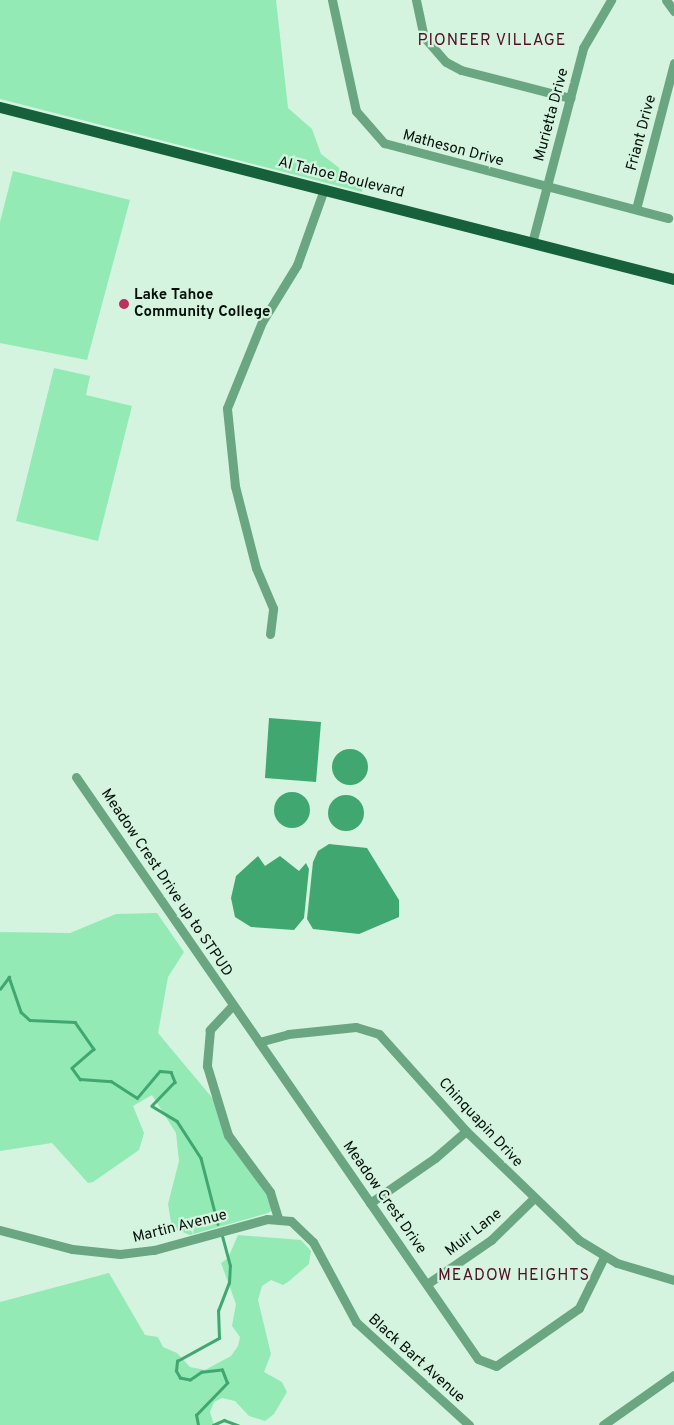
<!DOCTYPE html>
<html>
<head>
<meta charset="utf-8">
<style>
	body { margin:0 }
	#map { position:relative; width:674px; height:1425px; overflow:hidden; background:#d4f4df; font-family:Overpass,sans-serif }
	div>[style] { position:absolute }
	.green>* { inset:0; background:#93eab5 }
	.water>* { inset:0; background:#41a770 }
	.round { border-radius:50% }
	.stream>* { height:2.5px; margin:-1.25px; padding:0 1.25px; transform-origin:1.25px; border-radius:1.25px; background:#41a770 }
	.minor>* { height:9px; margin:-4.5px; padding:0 4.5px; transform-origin:4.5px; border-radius:4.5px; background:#6aa681 }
	.major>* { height:11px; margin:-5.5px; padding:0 5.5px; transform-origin:5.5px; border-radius:5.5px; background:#16613b }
	.dots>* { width:14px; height:14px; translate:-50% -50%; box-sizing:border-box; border:2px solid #d4f4df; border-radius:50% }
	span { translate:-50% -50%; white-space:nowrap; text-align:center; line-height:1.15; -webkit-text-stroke:4.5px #d4f4df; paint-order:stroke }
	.street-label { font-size:15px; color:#051009 }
	.poi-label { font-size:15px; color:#051009; font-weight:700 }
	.left { translate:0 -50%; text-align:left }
	.neighbourhood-label { font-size:16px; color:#520e25; letter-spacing:1px }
</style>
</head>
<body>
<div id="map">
	<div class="green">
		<div style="clip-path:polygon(0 0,276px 0,288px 108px,312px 129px,321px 154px,363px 186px,362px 192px,0 99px)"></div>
		<div style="clip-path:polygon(13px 171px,130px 200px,87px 360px,0 343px,0 222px)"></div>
		<div style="clip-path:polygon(54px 368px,90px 376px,86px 395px,132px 406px,98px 541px,16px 521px)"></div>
		<div style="clip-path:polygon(157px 913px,184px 952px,168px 977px,158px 1033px,214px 1100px,249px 1170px,273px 1188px,274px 1209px,268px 1213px,190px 1235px,172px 1228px,168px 1204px,179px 1161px,176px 1133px,152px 1095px,133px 1106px,144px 1133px,139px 1150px,93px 1182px,88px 1183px,52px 1143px,0 1151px,0 932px,70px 933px,116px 914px)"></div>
		<div style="clip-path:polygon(238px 1235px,301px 1240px,311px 1251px,309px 1264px,288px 1282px,283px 1285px,271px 1280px,262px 1286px,258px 1300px,271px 1354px,264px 1372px,282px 1382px,287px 1392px,274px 1414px,265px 1421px,249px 1416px,235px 1401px,222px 1398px,214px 1402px,210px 1412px,214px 1425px,0 1425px,0 1302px,109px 1273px,145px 1335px,158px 1337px,163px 1347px,177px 1353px,190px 1367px,205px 1370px,231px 1356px,238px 1346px,240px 1337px,232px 1326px,236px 1304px,221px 1263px,228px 1258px)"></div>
	</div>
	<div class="water">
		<div style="clip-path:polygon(269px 718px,321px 722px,316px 782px,265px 778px)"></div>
		<div class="round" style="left:332px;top:749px;width:36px;height:36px"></div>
		<div class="round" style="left:274px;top:792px;width:36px;height:36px"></div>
		<div class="round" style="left:328px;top:795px;width:36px;height:36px"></div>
		<div style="clip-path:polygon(329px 844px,367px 848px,399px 900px,399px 917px,359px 934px,313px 929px,307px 919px,313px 862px,318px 851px)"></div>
		<div style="clip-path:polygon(258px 856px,265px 866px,280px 856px,299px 871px,306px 863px,309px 869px,304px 918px,294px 930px,251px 927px,235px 917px,231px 898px,236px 876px)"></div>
	</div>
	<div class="stream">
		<div style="left:0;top:989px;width:15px;rotate:-53deg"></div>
		<div style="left:9px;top:977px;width:37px;rotate:71deg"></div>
		<div style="left:21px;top:1012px;width:12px;rotate:42deg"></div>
		<div style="left:30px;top:1020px;width:45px;rotate:2.5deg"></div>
		<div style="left:75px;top:1022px;width:33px;rotate:55deg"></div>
		<div style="left:94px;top:1049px;width:29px;rotate:139deg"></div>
		<div style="left:72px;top:1068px;width:14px;rotate:54deg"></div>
		<div style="left:80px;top:1079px;width:31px;rotate:4deg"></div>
		<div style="left:111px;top:1081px;width:31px;rotate:33deg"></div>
		<div style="left:137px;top:1098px;width:35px;rotate:-50deg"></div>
		<div style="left:160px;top:1071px;width:11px;rotate:5deg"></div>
		<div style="left:171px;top:1072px;width:11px;rotate:68deg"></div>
		<div style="left:175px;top:1082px;width:33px;rotate:134deg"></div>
		<div style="left:152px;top:1106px;width:29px;rotate:31deg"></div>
		<div style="left:177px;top:1121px;width:44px;rotate:57deg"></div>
		<div style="left:201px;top:1158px;width:68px;rotate:75.6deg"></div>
		<div style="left:198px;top:1425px;width:10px;rotate:-101deg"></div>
		<div style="left:196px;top:1415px;width:45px;rotate:-45.9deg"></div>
		<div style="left:227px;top:1383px;width:14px;rotate:-111deg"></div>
		<div style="left:222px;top:1370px;width:20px;rotate:174deg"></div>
		<div style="left:202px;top:1372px;width:14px;rotate:146deg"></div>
		<div style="left:190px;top:1380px;width:10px;rotate:-169deg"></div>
		<div style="left:180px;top:1378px;width:8px;rotate:-120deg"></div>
		<div style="left:176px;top:1371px;width:10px;rotate:-84deg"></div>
		<div style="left:177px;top:1361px;width:48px;rotate:-28.7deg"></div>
		<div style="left:219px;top:1338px;width:27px;rotate:-92deg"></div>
		<div style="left:218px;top:1311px;width:30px;rotate:-69deg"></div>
		<div style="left:229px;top:1283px;width:17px;rotate:-87deg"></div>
		<div style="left:230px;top:1266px;width:30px;rotate:-105deg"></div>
		<div style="left:213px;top:1425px;width:12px;rotate:-24deg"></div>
		<div style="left:224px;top:1420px;width:15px;rotate:20deg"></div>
	</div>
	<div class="minor">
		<div style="left:332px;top:0;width:114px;rotate:77.8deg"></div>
		<div style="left:356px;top:111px;width:43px;rotate:48.8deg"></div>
		<div style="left:384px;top:143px;width:294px;rotate:14.8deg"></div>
		<div style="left:416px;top:0;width:38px;rotate:78deg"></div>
		<div style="left:424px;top:37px;width:33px;rotate:49deg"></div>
		<div style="left:446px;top:62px;width:17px;rotate:28deg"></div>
		<div style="left:461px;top:70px;width:113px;rotate:14.4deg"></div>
		<div style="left:666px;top:0;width:14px;rotate:54deg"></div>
		<div style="left:636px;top:209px;width:151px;rotate:-75.4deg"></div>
		<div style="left:532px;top:243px;width:202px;rotate:-75.3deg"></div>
		<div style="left:583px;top:48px;width:56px;rotate:-59.7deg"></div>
		<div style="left:270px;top:634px;width:26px;rotate:-83deg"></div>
		<div style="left:273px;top:608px;width:43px;rotate:-113deg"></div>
		<div style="left:256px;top:568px;width:85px;rotate:-104.4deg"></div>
		<div style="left:235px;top:486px;width:78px;rotate:-95.9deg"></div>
		<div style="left:227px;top:408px;width:93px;rotate:-67.9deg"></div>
		<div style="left:262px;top:322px;width:67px;rotate:-58.4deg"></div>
		<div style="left:297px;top:265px;width:81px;rotate:-70.4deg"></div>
		<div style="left:76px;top:777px;width:707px;rotate:55.37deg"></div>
		<div style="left:478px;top:1359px;width:19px;rotate:21deg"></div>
		<div style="left:496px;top:1366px;width:101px;rotate:-34.9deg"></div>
		<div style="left:579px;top:1308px;width:57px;rotate:-63.9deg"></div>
		<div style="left:232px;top:1006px;width:33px;rotate:133deg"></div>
		<div style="left:210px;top:1030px;width:36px;rotate:95deg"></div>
		<div style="left:207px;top:1066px;width:72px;rotate:73.1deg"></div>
		<div style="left:228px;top:1135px;width:71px;rotate:53.6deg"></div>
		<div style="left:270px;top:1192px;width:27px;rotate:73deg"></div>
		<div style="left:259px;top:1042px;width:30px;rotate:-15deg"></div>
		<div style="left:288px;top:1034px;width:68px;rotate:-5.9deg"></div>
		<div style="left:356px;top:1027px;width:24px;rotate:17deg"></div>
		<div style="left:379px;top:1034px;width:130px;rotate:48.1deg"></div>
		<div style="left:466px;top:1131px;width:157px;rotate:44deg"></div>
		<div style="left:579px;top:1240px;width:44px;rotate:31.2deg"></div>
		<div style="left:617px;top:1263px;width:59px;rotate:16.6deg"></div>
		<div style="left:370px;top:1203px;width:79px;rotate:-34.7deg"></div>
		<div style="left:435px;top:1158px;width:41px;rotate:-41.1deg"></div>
		<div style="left:0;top:1230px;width:74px;rotate:14.8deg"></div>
		<div style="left:72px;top:1249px;width:48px;rotate:5.9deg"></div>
		<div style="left:120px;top:1254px;width:34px;rotate:-7deg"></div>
		<div style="left:154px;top:1250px;width:117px;rotate:-15.3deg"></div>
		<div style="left:267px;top:1219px;width:24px;rotate:5deg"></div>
		<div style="left:291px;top:1221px;width:30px;rotate:44deg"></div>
		<div style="left:313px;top:1242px;width:91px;rotate:61.7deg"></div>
		<div style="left:356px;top:1322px;width:153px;rotate:42.3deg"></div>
		<div style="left:427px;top:1284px;width:78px;rotate:-34.5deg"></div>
		<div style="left:491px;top:1240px;width:59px;rotate:-44.3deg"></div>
		<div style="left:603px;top:1425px;width:87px;rotate:-35.2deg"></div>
	</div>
	<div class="major">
		<div style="left:0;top:107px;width:696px;rotate:14.32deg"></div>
	</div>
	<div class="dots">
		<div style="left:124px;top:304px;background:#bd2f5d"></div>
	</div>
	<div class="street-label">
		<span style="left:552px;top:115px;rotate:-75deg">Murietta Drive</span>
		<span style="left:642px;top:133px;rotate:-75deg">Friant Drive</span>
		<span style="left:453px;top:149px;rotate:15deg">Matheson Drive</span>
		<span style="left:341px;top:178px;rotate:14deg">Al Tahoe Boulevard</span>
		<span style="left:166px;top:883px;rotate:56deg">Meadow Crest Drive up to STPUD</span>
		<span style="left:480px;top:1123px;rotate:47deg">Chinquapin Drive</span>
		<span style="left:384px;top:1198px;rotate:55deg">Meadow Crest Drive</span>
		<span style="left:180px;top:1227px;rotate:-14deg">Martin Avenue</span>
		<span style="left:474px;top:1233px;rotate:-38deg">Muir Lane</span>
		<span style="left:416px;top:1359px;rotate:42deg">Black Bart Avenue</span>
	</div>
	<div class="poi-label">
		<span class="left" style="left:134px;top:304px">Lake Tahoe<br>Community College</span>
	</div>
	<div class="neighbourhood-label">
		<span style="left:492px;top:41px">PIONEER VILLAGE</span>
		<span style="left:514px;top:1276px">MEADOW HEIGHTS</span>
	</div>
</div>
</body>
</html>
